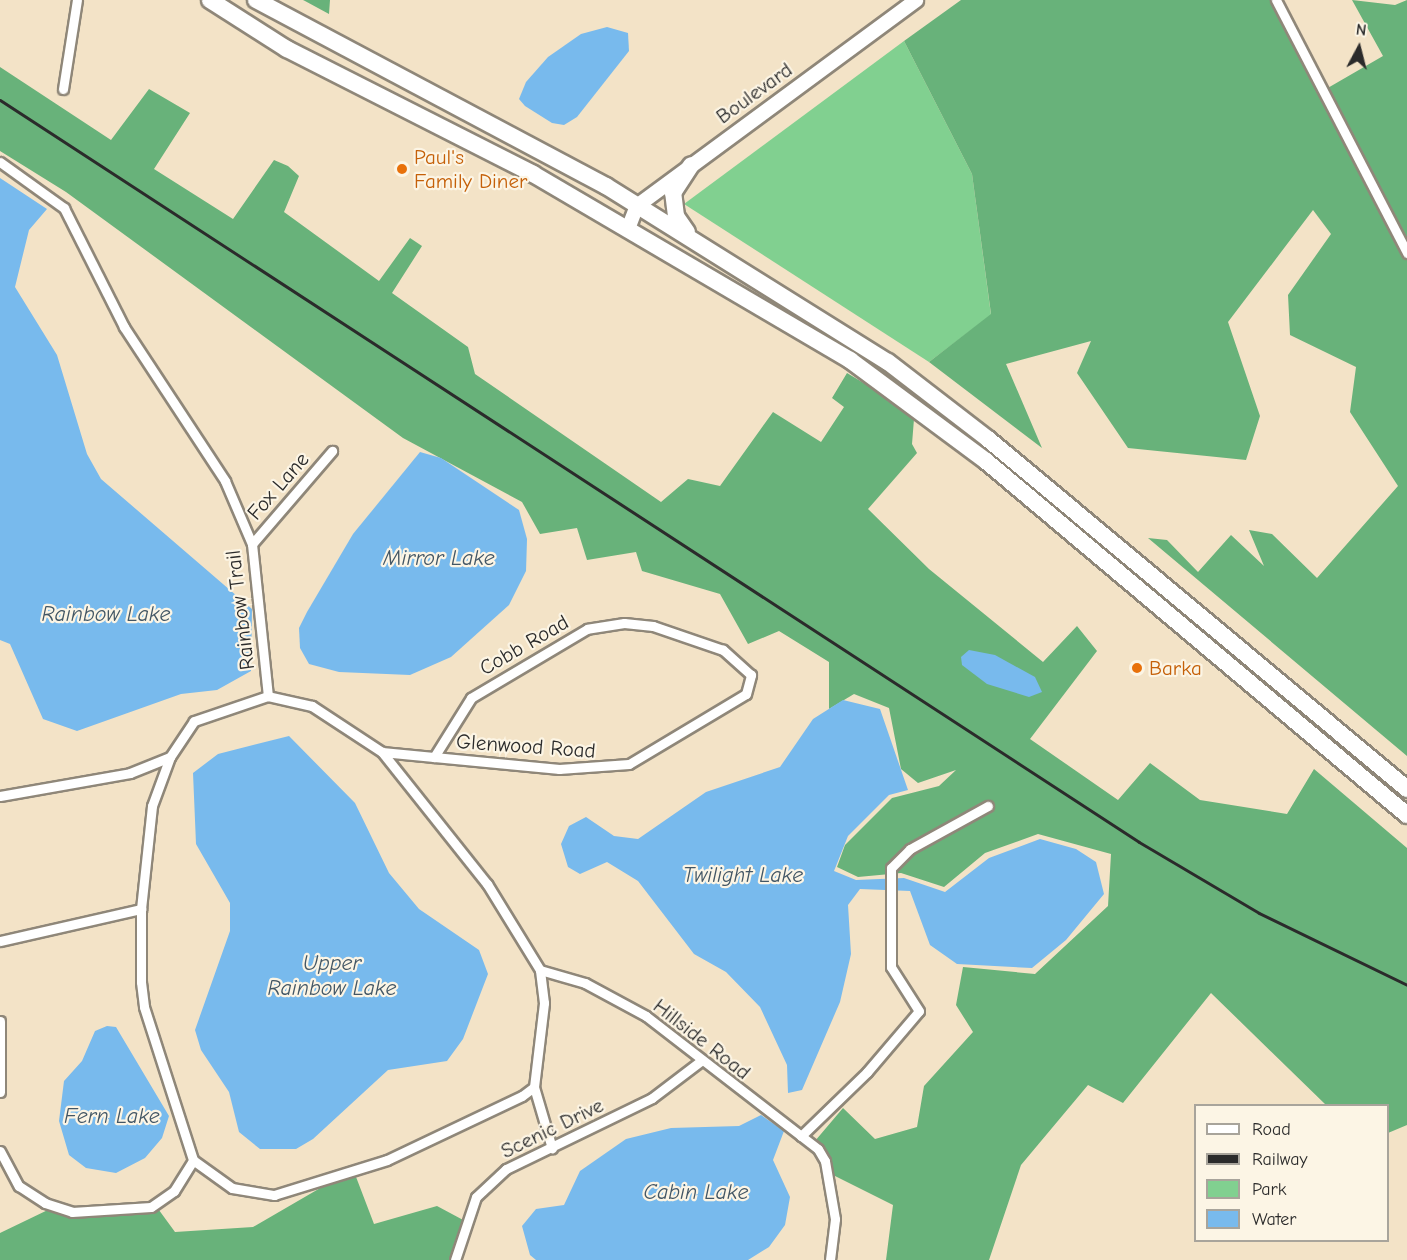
<!DOCTYPE html>
<html>
<head>
<meta charset="utf-8">
<style>
	body { margin:0 }
	#map { position:relative; width:1407px; height:1260px; overflow:hidden; background:#f3e3c7; font-family:"Comic Neue",sans-serif }
	div>[style] { position:absolute }
	.green>* { inset:0; background:#81d090 }
	.forest>* { inset:0; background:#68b27a }
	.water>* { inset:0; background:#78baed }
	.roads { filter:drop-shadow(2px 0 #8f8779) drop-shadow(-2px 0 #8f8779) drop-shadow(0 2px #8f8779) drop-shadow(0 -2px #8f8779) }
	.street>* { height:9px; margin:-4.5px; padding:0 4.5px; transform-origin:4.5px; border-radius:4.5px; background:#fff }
	.secondary>* { height:14px; margin:-7px; padding:0 7px; transform-origin:7px; border-radius:7px; background:#fff }
	.highway>* { height:16px; margin:-8px; padding:0 8px; transform-origin:8px; border-radius:8px; background:#fff }
	.rail>* { height:3px; margin:-1.5px; padding:0 1.5px; transform-origin:1.5px; border-radius:1.5px; background:#2b2b2b }
	.dots>* { width:16px; height:16px; translate:-50% -50%; box-sizing:border-box; border:3px solid #fcf5e5; border-radius:50% }
	span { translate:-50% -50%; white-space:nowrap; text-align:center; line-height:1.15; -webkit-text-stroke:4.5px #fcf5e5; paint-order:stroke }
	.street-label { font-size:21px; color:#2b2b2b }
	.food-label { font-size:21px; color:#c56008 }
	.left { translate:0 -50%; text-align:left }
	.water-label { font-size:22px; color:#425665; font-style:italic }
	.legend { position:absolute; left:1194px; top:1104px; width:195px; height:138px; box-sizing:border-box; background:#fcf5e5; border:2px solid #a8a49b; margin:0; padding:8px 10px; list-style:none; font-size:18px; color:#2b2b2b }
	.legend li { display:flex; align-items:center; gap:12px; height:30px }
	.legend b { width:30px; border:2px solid #a8a49b }
	.north { position:absolute; left:1329px; top:18px; width:60px; height:60px; -webkit-text-stroke:4px #fcf5e5; paint-order:stroke; rotate:7deg; font-size:16px; font-weight:700; line-height:24px; text-align:center; color:#2b2b2b }
	.north::after { content:''; display:block; margin:auto; width:21px; height:27px; background:#2b2b2b; clip-path:polygon(50% 0,100% 100%,50% 72%,0 100%) }
</style>
</head>
<body>
<div id="map">
	<div class="green">
		<div style="clip-path:polygon(904px 41px,972px 174px,991px 315px,929px 362px,684px 204px)"></div>
	</div>
	<div class="forest">
		<div style="clip-path:polygon(303px 0,330px 0,329px 14px,305px 1px)"></div>
		<div style="clip-path:polygon(961px 0,1279px 0,1326px 89px,1383px 56px,1352px 0,1395px 5px,1407px 0,1407px 756px,1148px 538px,1167px 540px,1198px 572px,1231px 535px,1264px 566px,1249px 530px,1272px 534px,1317px 578px,1398px 486px,1350px 412px,1356px 367px,1290px 335px,1288px 295px,1331px 234px,1313px 210px,1228px 322px,1260px 416px,1246px 460px,1128px 448px,1077px 373px,1091px 341px,1006px 364px,1042px 448px,929px 362px,991px 314px,972px 174px,904px 41px)"></div>
		<div style="clip-path:polygon(0 67px,111px 140px,149px 89px,190px 113px,154px 169px,233px 219px,274px 160px,288px 166px,299px 176px,284px 212px,379px 281px,410px 238px,422px 246px,392px 293px,468px 347px,475px 374px,661px 502px,688px 479px,720px 486px,773px 412px,821px 442px,844px 407px,832px 398px,847px 373px,887px 397px,914px 419px,912px 444px,917px 453px,868px 509px,929px 569px,1043px 662px,1077px 626px,1097px 651px,1030px 739px,1118px 800px,1150px 763px,1200px 800px,1287px 814px,1314px 769px,1407px 848px,1407px 1125px,1388px 1133px,1388px 1106px,1326px 1105px,1211px 993px,1123px 1103px,1088px 1085px,1021px 1165px,989px 1260px,886px 1260px,893px 1205px,833px 1175px,815px 1141px,843px 1108px,875px 1139px,917px 1127px,924px 1086px,973px 1032px,956px 1005px,963px 967px,1035px 974px,1108px 906px,1111px 854px,1038px 834px,985px 853px,944px 887px,901px 873px,858px 877px,837px 867px,845px 845px,892px 798px,939px 786px,956px 770px,918px 783px,901px 769px,889px 708px,854px 694px,829px 709px,829px 662px,779px 631px,748px 644px,720px 594px,642px 571px,636px 552px,587px 560px,577px 528px,540px 534px,522px 502px,403px 438px,66px 192px,0 151px)"></div>
		<div style="clip-path:polygon(353px 1169px,374px 1224px,437px 1206px,465px 1221px,460px 1260px,0 1260px,0 1233px,54px 1207px,156px 1206px,175px 1232px,253px 1227px)"></div>
	</div>
	<div class="water">
		<div style="clip-path:polygon(607px 27px,628px 33px,629px 51px,577px 117px,564px 125px,552px 123px,525px 106px,519px 99px,526px 82px,548px 57px,581px 34px)"></div>
		<div style="clip-path:polygon(0 178px,47px 209px,29px 230px,15px 287px,57px 355px,87px 454px,101px 479px,252px 609px,251px 671px,217px 690px,181px 694px,77px 731px,43px 719px,10px 644px,0 640px)"></div>
		<div style="clip-path:polygon(420px 452px,441px 458px,519px 510px,527px 539px,526px 571px,509px 605px,451px 657px,410px 675px,339px 672px,309px 664px,300px 648px,299px 628px,307px 612px,353px 534px)"></div>
		<div style="clip-path:polygon(969px 650px,995px 655px,1035px 677px,1042px 692px,1029px 697px,987px 684px,962px 665px,961px 657px)"></div>
		<div style="clip-path:polygon(843px 700px,880px 709px,908px 790px,889px 795px,848px 836px,834px 871px,856px 880px,904px 878px,945px 892px,989px 858px,1040px 839px,1076px 849px,1096px 862px,1104px 894px,1066px 940px,1032px 968px,957px 964px,930px 945px,910px 891px,860px 889px,848px 905px,851px 954px,840px 1002px,802px 1090px,788px 1093px,787px 1065px,760px 1007px,726px 972px,694px 954px,638px 881px,607px 862px,580px 874px,568px 867px,561px 844px,569px 826px,586px 817px,614px 836px,638px 839px,706px 792px,780px 767px,813px 719px)"></div>
		<div style="clip-path:polygon(289px 736px,355px 803px,389px 873px,419px 909px,479px 950px,488px 974px,463px 1039px,447px 1061px,388px 1070px,313px 1139px,296px 1149px,260px 1149px,239px 1132px,229px 1092px,201px 1050px,195px 1030px,230px 931px,230px 903px,196px 844px,193px 773px,218px 754px)"></div>
		<div style="clip-path:polygon(107px 1026px,116px 1027px,169px 1116px,162px 1138px,145px 1158px,116px 1173px,86px 1168px,69px 1155px,59px 1121px,64px 1081px,82px 1061px,95px 1031px)"></div>
		<div style="clip-path:polygon(761px 1115px,784px 1131px,773px 1160px,790px 1197px,785px 1225px,769px 1247px,748px 1260px,536px 1260px,530px 1255px,522px 1226px,536px 1209px,564px 1205px,580px 1171px,626px 1139px,671px 1128px,739px 1126px)"></div>
	</div>
	<div class="roads">
		<div class="street">
			<div style="left:1276px;top:0;width:285px;rotate:62.6deg"></div>
			<div style="left:63px;top:89px;width:90px;rotate:-81.1deg"></div>
			<div style="left:0;top:162px;width:79px;rotate:35.7deg"></div>
			<div style="left:64px;top:208px;width:133px;rotate:63.2deg"></div>
			<div style="left:124px;top:327px;width:184px;rotate:56.7deg"></div>
			<div style="left:225px;top:481px;width:69px;rotate:66.8deg"></div>
			<div style="left:252px;top:544px;width:153px;rotate:84deg"></div>
			<div style="left:252px;top:544px;width:123px;rotate:-49.3deg"></div>
			<div style="left:382px;top:752px;width:52px;rotate:5.5deg"></div>
			<div style="left:434px;top:757px;width:126px;rotate:5.5deg"></div>
			<div style="left:559px;top:769px;width:70px;rotate:-4.1deg"></div>
			<div style="left:629px;top:764px;width:136px;rotate:-30.9deg"></div>
			<div style="left:746px;top:694px;width:20px;rotate:-75deg"></div>
			<div style="left:751px;top:675px;width:38px;rotate:-138deg"></div>
			<div style="left:723px;top:650px;width:74px;rotate:-161.1deg"></div>
			<div style="left:653px;top:626px;width:29px;rotate:-174deg"></div>
			<div style="left:624px;top:623px;width:37px;rotate:171deg"></div>
			<div style="left:587px;top:629px;width:135px;rotate:149.3deg"></div>
			<div style="left:471px;top:698px;width:70px;rotate:122.1deg"></div>
			<div style="left:170px;top:757px;width:52px;rotate:110.2deg"></div>
			<div style="left:152px;top:806px;width:104px;rotate:96.1deg"></div>
			<div style="left:141px;top:909px;width:73px;rotate:90deg"></div>
			<div style="left:141px;top:982px;width:25px;rotate:83deg"></div>
			<div style="left:144px;top:1007px;width:161px;rotate:72.2deg"></div>
			<div style="left:193px;top:1160px;width:48px;rotate:35.7deg"></div>
			<div style="left:232px;top:1188px;width:43px;rotate:9.5deg"></div>
			<div style="left:274px;top:1195px;width:118px;rotate:-17.2deg"></div>
			<div style="left:387px;top:1160px;width:149px;rotate:-25.4deg"></div>
			<div style="left:522px;top:1096px;width:15px;rotate:-37deg"></div>
			<div style="left:534px;top:1087px;width:85px;rotate:-83.2deg"></div>
			<div style="left:544px;top:1003px;width:33px;rotate:-97deg"></div>
			<div style="left:540px;top:970px;width:101px;rotate:-121.6deg"></div>
			<div style="left:487px;top:884px;width:169px;rotate:-128.5deg"></div>
			<div style="left:382px;top:752px;width:84px;rotate:-146.7deg"></div>
			<div style="left:312px;top:706px;width:45px;rotate:-167.2deg"></div>
			<div style="left:0;top:796px;width:132px;rotate:-10deg"></div>
			<div style="left:130px;top:773px;width:43px;rotate:-21.8deg"></div>
			<div style="left:170px;top:757px;width:43px;rotate:-56.3deg"></div>
			<div style="left:194px;top:721px;width:78px;rotate:-18.7deg"></div>
			<div style="left:0;top:941px;width:145px;rotate:-12.8deg"></div>
			<div style="left:540px;top:970px;width:47px;rotate:16.1deg"></div>
			<div style="left:585px;top:983px;width:69px;rotate:28.4deg"></div>
			<div style="left:646px;top:1016px;width:217px;rotate:37.7deg"></div>
			<div style="left:818px;top:1149px;width:14px;rotate:60deg"></div>
			<div style="left:825px;top:1161px;width:59px;rotate:80.2deg"></div>
			<div style="left:835px;top:1219px;width:41px;rotate:97deg"></div>
			<div style="left:0;top:1021px;width:71px;rotate:90deg"></div>
			<div style="left:534px;top:1087px;width:64px;rotate:73.6deg"></div>
			<div style="left:801px;top:1136px;width:92px;rotate:-44.1deg"></div>
			<div style="left:867px;top:1072px;width:80px;rotate:-49.6deg"></div>
			<div style="left:919px;top:1011px;width:52px;rotate:-122.5deg"></div>
			<div style="left:891px;top:967px;width:99px;rotate:-90deg"></div>
			<div style="left:891px;top:868px;width:27px;rotate:-45deg"></div>
			<div style="left:910px;top:849px;width:89px;rotate:-28.9deg"></div>
			<div style="left:0;top:1151px;width:40px;rotate:62deg"></div>
			<div style="left:19px;top:1186px;width:31px;rotate:33deg"></div>
			<div style="left:45px;top:1203px;width:28px;rotate:18deg"></div>
			<div style="left:72px;top:1212px;width:79px;rotate:-3.6deg"></div>
			<div style="left:151px;top:1207px;width:28px;rotate:-35deg"></div>
			<div style="left:174px;top:1191px;width:36px;rotate:-58deg"></div>
			<div style="left:455px;top:1260px;width:66px;rotate:-71.6deg"></div>
			<div style="left:476px;top:1197px;width:41px;rotate:-43deg"></div>
			<div style="left:506px;top:1169px;width:162px;rotate:-25.9deg"></div>
			<div style="left:652px;top:1098px;width:63px;rotate:-37.2deg"></div>
		</div>
		<div class="secondary">
			<div style="left:628px;top:229px;width:25px;rotate:-69deg"></div>
			<div style="left:637px;top:206px;width:347px;rotate:-36.4deg"></div>
		</div>
		<div class="highway">
			<div style="left:210px;top:0;width:91px;rotate:32.5deg"></div>
			<div style="left:287px;top:49px;width:276px;rotate:26.9deg"></div>
			<div style="left:533px;top:174px;width:368px;rotate:30.4deg"></div>
			<div style="left:850px;top:360px;width:169px;rotate:36.6deg"></div>
			<div style="left:986px;top:461px;width:550px;rotate:40.06deg"></div>
			<div style="left:256px;top:0;width:396px;rotate:28deg"></div>
			<div style="left:606px;top:186px;width:332px;rotate:32deg"></div>
			<div style="left:888px;top:362px;width:126px;rotate:37.6deg"></div>
			<div style="left:988px;top:439px;width:546px;rotate:39.87deg"></div>
			<div style="left:687px;top:232px;width:19px;rotate:-125deg"></div>
			<div style="left:676px;top:216px;width:23px;rotate:-97deg"></div>
			<div style="left:673px;top:193px;width:33px;rotate:-57deg"></div>
		</div>
	</div>
	<div class="rail">
		<div style="left:0;top:100px;width:1359px;rotate:33.08deg"></div>
		<div style="left:1139px;top:842px;width:139px;rotate:30.6deg"></div>
		<div style="left:1259px;top:913px;width:165px;rotate:25.9deg"></div>
	</div>
	<div class="dots">
		<div style="left:402px;top:169px;background:#e8710a"></div>
		<div style="left:1137px;top:668px;background:#e8710a"></div>
	</div>
	<div class="street-label">
		<span style="left:754px;top:93px;rotate:-36deg">Boulevard</span>
		<span style="left:278px;top:486px;rotate:-49deg">Fox Lane</span>
		<span style="left:240px;top:610px;rotate:-97deg">Rainbow Trail</span>
		<span style="left:524px;top:645px;rotate:-30deg">Cobb Road</span>
		<span style="left:526px;top:746px;rotate:4deg">Glenwood Road</span>
		<span style="left:702px;top:1039px;rotate:38deg">Hillside Road</span>
		<span style="left:552px;top:1128px;rotate:-26deg">Scenic Drive</span>
	</div>
	<div class="food-label">
		<span class="left" style="left:414px;top:169px">Paul's<br>Family Diner</span>
		<span class="left" style="left:1149px;top:668px">Barka</span>
	</div>
	<div class="water-label">
		<span style="left:439px;top:559px">Mirror Lake</span>
		<span style="left:106px;top:615px">Rainbow Lake</span>
		<span style="left:743px;top:876px">Twilight Lake</span>
		<span style="left:332px;top:976px">Upper<br>Rainbow Lake</span>
		<span style="left:112px;top:1117px">Fern Lake</span>
		<span style="left:696px;top:1193px">Cabin Lake</span>
	</div>
	<ul class="legend">
	<li><b style="height:8px;background:#fff"></b>Road</li>
	<li><b style="height:8px;background:#2b2b2b"></b>Railway</li>
	<li><b style="height:16px;background:#81d090"></b>Park</li>
	<li><b style="height:16px;background:#78baed"></b>Water</li>
	</ul>
	<div class="north">N</div>
</div>
</body>
</html>
